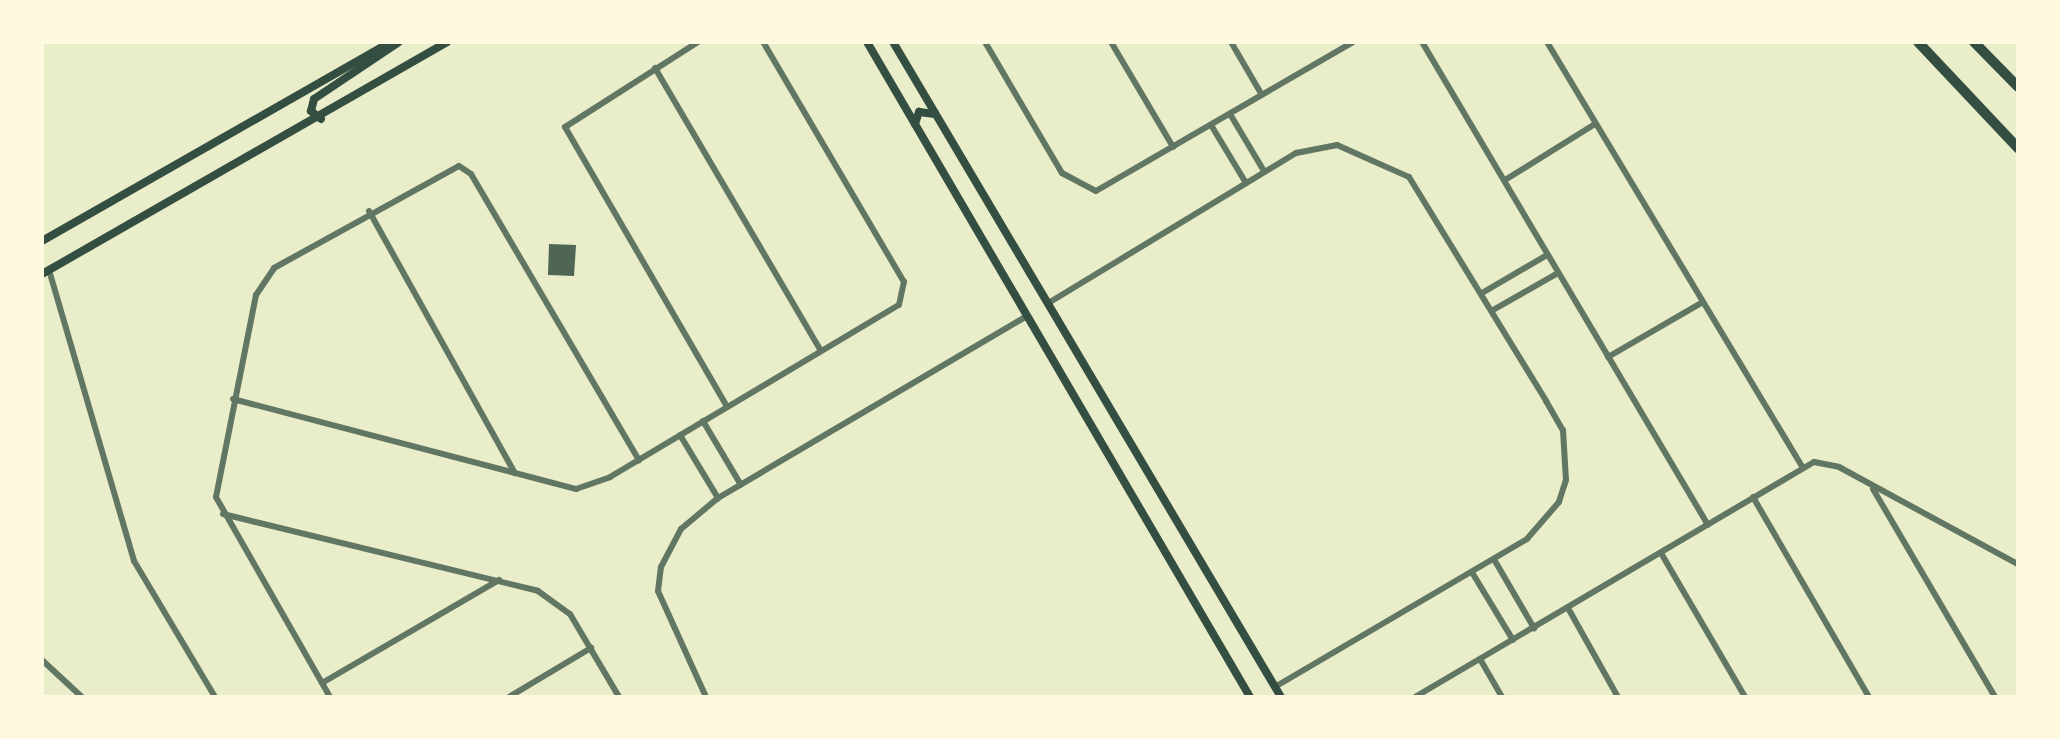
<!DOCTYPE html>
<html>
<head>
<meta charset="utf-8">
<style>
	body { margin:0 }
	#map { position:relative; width:2060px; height:739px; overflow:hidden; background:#e9edc9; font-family:Figtree,sans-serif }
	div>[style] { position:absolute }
	.building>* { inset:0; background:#4f6655 }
	.minor>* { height:6px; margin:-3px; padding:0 3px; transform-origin:3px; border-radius:3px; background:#617663 }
	.secondary>* { height:8px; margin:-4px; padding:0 4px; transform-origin:4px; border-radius:4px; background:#344e41 }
	.trunk>* { height:10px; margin:-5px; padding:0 5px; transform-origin:5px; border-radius:5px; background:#344e41 }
	span { translate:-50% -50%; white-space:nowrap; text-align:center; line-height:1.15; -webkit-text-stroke:6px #fefae0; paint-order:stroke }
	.frame { position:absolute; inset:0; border:44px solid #fefae0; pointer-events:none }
</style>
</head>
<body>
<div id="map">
	<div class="building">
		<div style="clip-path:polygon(549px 244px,576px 245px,574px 276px,548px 275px)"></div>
	</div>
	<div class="minor">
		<div style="left:698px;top:42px;width:158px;rotate:147.4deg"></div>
		<div style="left:565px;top:127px;width:323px;rotate:59.9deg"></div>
		<div style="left:985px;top:42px;width:152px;rotate:59.6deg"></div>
		<div style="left:1062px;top:173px;width:38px;rotate:28deg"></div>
		<div style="left:1096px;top:191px;width:297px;rotate:-30.1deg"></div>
		<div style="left:1111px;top:42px;width:122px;rotate:59.4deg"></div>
		<div style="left:1231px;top:42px;width:61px;rotate:59.7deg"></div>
		<div style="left:1422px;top:42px;width:561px;rotate:59.37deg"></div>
		<div style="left:1547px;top:42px;width:497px;rotate:59deg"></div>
		<div style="left:655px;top:68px;width:328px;rotate:59.6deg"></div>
		<div style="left:1230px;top:114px;width:66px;rotate:59.2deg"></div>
		<div style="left:1211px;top:125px;width:68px;rotate:58.9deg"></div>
		<div style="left:1505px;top:180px;width:106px;rotate:-31.9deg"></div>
		<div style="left:369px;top:211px;width:300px;rotate:60.9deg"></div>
		<div style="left:49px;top:270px;width:303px;rotate:73.7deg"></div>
		<div style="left:134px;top:561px;width:158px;rotate:59.2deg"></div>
		<div style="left:1482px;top:293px;width:75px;rotate:-30.3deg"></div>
		<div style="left:1050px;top:302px;width:288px;rotate:-31.2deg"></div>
		<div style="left:1296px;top:153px;width:42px;rotate:-11deg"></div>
		<div style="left:1337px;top:145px;width:79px;rotate:24deg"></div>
		<div style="left:1409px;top:177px;width:263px;rotate:58.5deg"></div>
		<div style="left:1546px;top:401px;width:34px;rotate:60deg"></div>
		<div style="left:1563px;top:430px;width:50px;rotate:86.6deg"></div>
		<div style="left:1566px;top:480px;width:23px;rotate:108deg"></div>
		<div style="left:1559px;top:502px;width:49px;rotate:130.9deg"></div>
		<div style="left:1527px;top:539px;width:292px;rotate:149.6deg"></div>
		<div style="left:1493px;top:310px;width:75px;rotate:-29.6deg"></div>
		<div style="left:1608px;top:357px;width:108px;rotate:-30.1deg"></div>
		<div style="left:233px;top:399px;width:355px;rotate:14.7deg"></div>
		<div style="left:576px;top:489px;width:36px;rotate:-19deg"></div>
		<div style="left:610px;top:477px;width:336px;rotate:-30.8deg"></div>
		<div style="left:899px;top:305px;width:24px;rotate:-78deg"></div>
		<div style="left:904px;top:282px;width:278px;rotate:-120.4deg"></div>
		<div style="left:703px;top:421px;width:74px;rotate:59.3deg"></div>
		<div style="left:680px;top:435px;width:74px;rotate:58.9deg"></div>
		<div style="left:1873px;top:489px;width:241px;rotate:59.6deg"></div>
		<div style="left:1753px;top:497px;width:231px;rotate:59.9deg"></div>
		<div style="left:223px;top:514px;width:324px;rotate:13.7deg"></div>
		<div style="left:538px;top:591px;width:39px;rotate:36deg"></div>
		<div style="left:570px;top:614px;width:96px;rotate:59.4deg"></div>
		<div style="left:1661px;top:553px;width:167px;rotate:59.7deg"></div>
		<div style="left:1495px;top:561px;width:78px;rotate:59.8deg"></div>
		<div style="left:1473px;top:574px;width:77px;rotate:58.8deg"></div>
		<div style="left:1568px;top:608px;width:102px;rotate:60.7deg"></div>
		<div style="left:1480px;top:659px;width:44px;rotate:59.9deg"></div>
		<div style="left:42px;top:660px;width:54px;rotate:42.8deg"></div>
		<div style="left:322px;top:683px;width:205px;rotate:-30.2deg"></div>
		<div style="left:330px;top:697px;width:230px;rotate:-119.7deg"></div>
		<div style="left:216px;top:497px;width:206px;rotate:-78.8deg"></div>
		<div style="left:256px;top:295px;width:32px;rotate:-56deg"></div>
		<div style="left:274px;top:268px;width:211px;rotate:-28.9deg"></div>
		<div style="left:459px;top:166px;width:14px;rotate:34deg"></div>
		<div style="left:471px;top:174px;width:332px;rotate:59.6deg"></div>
		<div style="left:509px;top:697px;width:96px;rotate:-30.9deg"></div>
		<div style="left:706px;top:697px;width:116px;rotate:-114.4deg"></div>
		<div style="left:658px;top:591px;width:24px;rotate:-83deg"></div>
		<div style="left:661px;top:567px;width:43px;rotate:-62.2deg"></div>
		<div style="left:681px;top:529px;width:48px;rotate:-40deg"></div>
		<div style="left:718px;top:498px;width:359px;rotate:-30.5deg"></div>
		<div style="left:1415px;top:697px;width:463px;rotate:-30.5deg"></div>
		<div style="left:1814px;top:462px;width:25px;rotate:11deg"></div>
		<div style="left:1839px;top:467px;width:204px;rotate:28.5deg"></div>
	</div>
	<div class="secondary">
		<div style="left:867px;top:42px;width:759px;rotate:59.68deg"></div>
		<div style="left:893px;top:42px;width:761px;rotate:59.36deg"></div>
		<div style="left:321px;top:119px;width:13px;rotate:-141deg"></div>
		<div style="left:311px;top:111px;width:12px;rotate:-76deg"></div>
		<div style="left:314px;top:99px;width:102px;rotate:-33.8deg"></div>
		<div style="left:915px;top:124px;width:13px;rotate:-72deg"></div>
		<div style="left:919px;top:112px;width:16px;rotate:7deg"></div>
		<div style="left:42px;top:241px;width:402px;rotate:-29.7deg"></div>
		<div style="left:42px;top:274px;width:467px;rotate:-29.8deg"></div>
	</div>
	<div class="trunk">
		<div style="left:1918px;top:42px;width:146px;rotate:46.7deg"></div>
		<div style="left:1974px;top:42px;width:63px;rotate:45.6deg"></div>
	</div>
	<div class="frame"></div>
</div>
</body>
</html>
